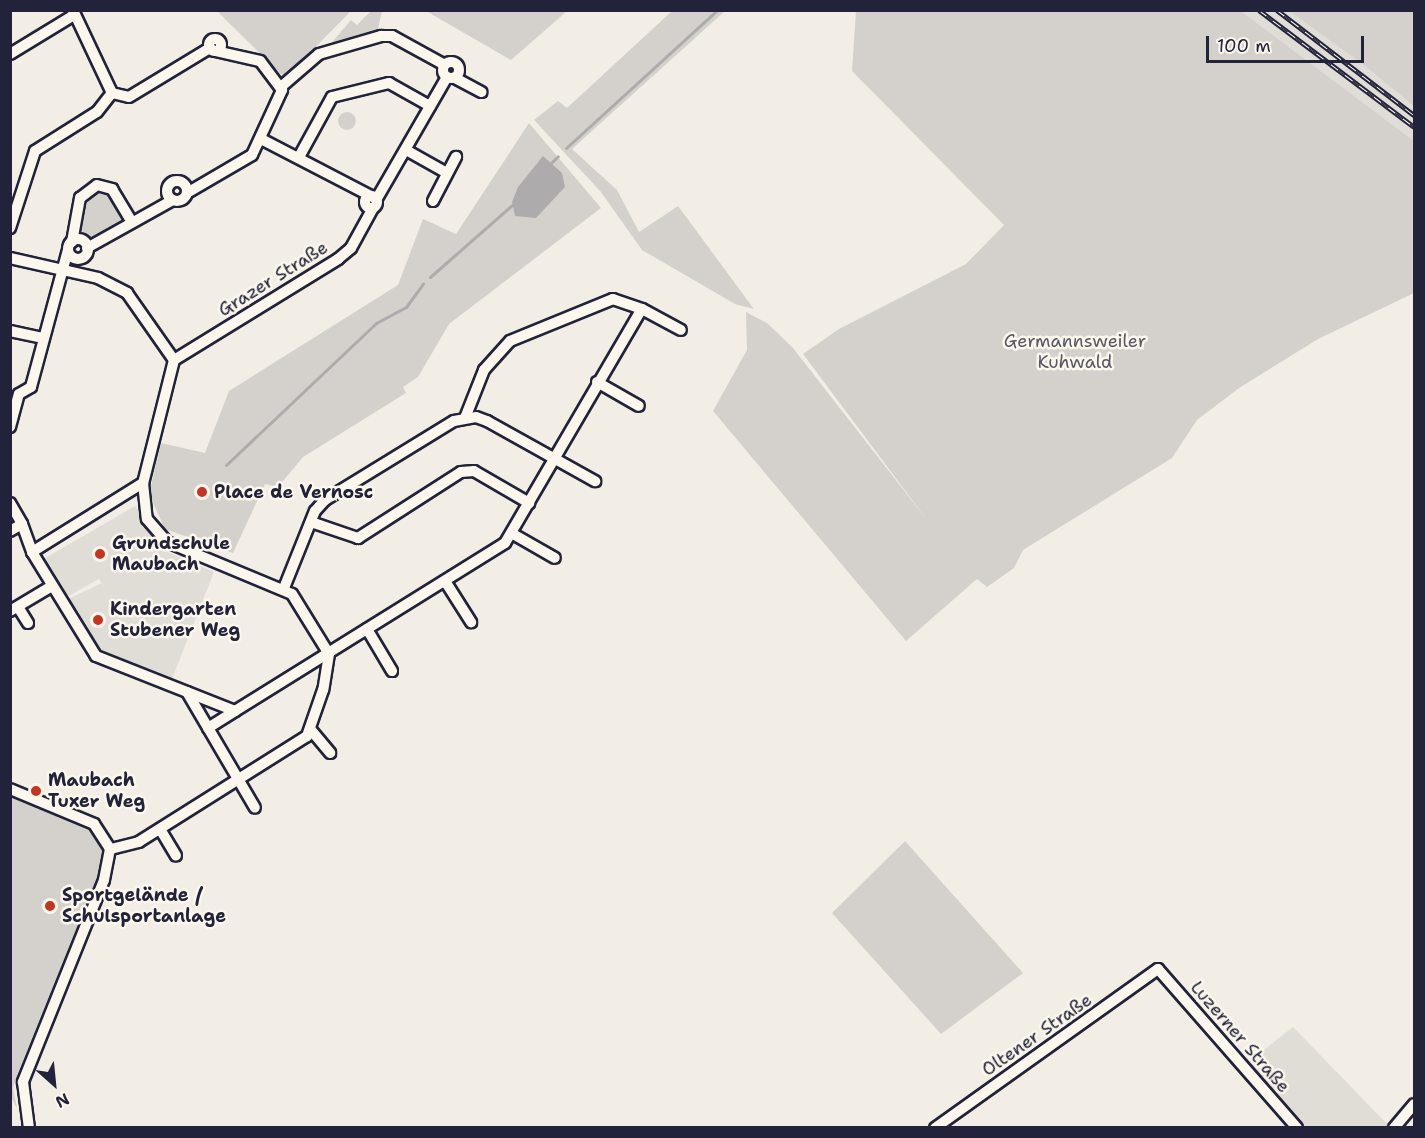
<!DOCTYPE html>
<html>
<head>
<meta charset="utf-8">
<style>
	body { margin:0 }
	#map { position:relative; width:1425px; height:1138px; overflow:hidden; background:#f2eee5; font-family:"Shantell Sans",sans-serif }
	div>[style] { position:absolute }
	.built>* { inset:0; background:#e0dcd6 }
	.green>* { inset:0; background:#d4d1cc }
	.round { border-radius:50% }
	.water>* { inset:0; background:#aeabad }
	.stream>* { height:3px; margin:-1.5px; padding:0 1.5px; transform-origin:1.5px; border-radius:1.5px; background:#aeabad }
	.roads { filter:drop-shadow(2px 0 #22223b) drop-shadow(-2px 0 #22223b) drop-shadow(0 2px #22223b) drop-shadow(0 -2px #22223b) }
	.minor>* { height:10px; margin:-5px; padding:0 5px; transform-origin:5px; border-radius:5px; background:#fbf7ec }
	.minor>.ring { margin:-5px; padding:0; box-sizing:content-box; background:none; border:10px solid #fbf7ec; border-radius:50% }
	.rail>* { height:5px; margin-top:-2.5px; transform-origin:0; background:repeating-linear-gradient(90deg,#fbf7ec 0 9px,#22223b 0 18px); box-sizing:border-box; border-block:2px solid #22223b }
	.dots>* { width:16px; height:16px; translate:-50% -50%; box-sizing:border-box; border:3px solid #fbf7ec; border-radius:50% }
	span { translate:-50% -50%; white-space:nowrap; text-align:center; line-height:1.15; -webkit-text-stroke:5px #fbf7ec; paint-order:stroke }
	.street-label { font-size:18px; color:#22223b }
	.park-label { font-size:18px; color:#575766 }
	.poi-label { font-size:18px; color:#22223b; font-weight:700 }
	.left { translate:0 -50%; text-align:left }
	.frame { position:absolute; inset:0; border:12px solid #22223b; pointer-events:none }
	.north { position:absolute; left:24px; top:1054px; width:60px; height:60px; -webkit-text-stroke:4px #fbf7ec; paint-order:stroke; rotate:153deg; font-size:16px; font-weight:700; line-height:24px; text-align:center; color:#22223b }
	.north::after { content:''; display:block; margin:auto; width:21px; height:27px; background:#22223b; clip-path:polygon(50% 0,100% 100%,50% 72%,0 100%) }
	.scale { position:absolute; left:1206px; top:36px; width:158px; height:27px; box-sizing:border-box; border:3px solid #22223b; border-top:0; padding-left:8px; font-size:18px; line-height:21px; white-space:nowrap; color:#22223b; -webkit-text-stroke:4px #fbf7ec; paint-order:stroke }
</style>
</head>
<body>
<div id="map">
	<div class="built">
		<div style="clip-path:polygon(1241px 11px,1289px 11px,1361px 63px,1414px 106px,1414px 141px)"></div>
		<div style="clip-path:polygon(135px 506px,165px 551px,214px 572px,170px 684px,96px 651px,66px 600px,102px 583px,99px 579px,65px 598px,42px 560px)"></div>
		<div style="clip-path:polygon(1293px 1027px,1390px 1127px,1389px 1128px,1301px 1127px,1246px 1064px)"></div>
	</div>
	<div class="green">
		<div style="clip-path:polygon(217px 11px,351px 11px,285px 78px)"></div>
		<div style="clip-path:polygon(371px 11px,382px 11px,377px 33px,328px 47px,351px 20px,357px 25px)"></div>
		<div style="clip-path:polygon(426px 11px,567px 11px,511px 60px)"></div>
		<div style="clip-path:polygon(672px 11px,725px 11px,572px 149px,617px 190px,639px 232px,678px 206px,754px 309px,735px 304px,642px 250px,601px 192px,534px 120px,558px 101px,567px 108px)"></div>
		<div style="clip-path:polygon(856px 11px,1241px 11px,1414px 141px,1414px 293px,1318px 339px,1239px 388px,1197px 420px,1172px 458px,1023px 550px,1014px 568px,987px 587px,977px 579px,906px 641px,713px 411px,747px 350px,746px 312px,767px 323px,793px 348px,927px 520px,803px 354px,839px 329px,966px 264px,1004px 225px,852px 71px)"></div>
		<div style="clip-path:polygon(1289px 11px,1414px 11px,1414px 106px,1361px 63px)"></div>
		<div class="round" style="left:338px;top:112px;width:18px;height:18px"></div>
		<div style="clip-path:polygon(529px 123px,601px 208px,449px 324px,418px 377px,403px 387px,406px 393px,303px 457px,278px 487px,265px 484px,233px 553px,165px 529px,149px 494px,161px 443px,205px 453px,229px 391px,398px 285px,423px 219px,456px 234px)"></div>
		<div style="clip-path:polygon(101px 192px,111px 192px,125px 219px,91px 239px,81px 232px,81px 224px,86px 204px)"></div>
		<div style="clip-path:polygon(11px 794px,90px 827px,107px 853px,19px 1070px,13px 1088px,17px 1108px,11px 1097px)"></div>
		<div style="clip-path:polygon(905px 841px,1023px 973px,941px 1034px,832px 913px)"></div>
	</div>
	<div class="water">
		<div style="clip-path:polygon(543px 156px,562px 173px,565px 187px,536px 218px,515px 216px,512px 202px,518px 187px)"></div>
	</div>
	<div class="stream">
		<div style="left:566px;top:148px;width:205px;rotate:-42.4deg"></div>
		<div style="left:550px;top:164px;width:11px;rotate:-45deg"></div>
		<div style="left:430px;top:277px;width:109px;rotate:-41.3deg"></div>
		<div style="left:226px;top:465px;width:207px;rotate:-43.4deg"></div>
		<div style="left:376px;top:323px;width:34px;rotate:-28deg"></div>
		<div style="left:406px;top:307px;width:29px;rotate:-54deg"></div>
	</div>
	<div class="roads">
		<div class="minor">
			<div class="ring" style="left:209px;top:39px;width:2px;height:2px"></div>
			<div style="left:10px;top:54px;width:75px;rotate:-31.4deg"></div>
			<div class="ring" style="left:443px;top:62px;width:6px;height:6px"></div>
			<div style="left:455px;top:78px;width:30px;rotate:28deg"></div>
			<div style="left:282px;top:86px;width:49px;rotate:-40.9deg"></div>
			<div style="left:319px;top:54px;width:65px;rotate:-16.2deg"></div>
			<div style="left:381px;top:36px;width:11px"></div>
			<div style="left:392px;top:36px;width:60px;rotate:28.7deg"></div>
			<div style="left:112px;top:93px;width:17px;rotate:13deg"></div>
			<div style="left:129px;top:97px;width:95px;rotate:-31.2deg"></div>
			<div style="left:263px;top:140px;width:124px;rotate:27.4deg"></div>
			<div style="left:406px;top:150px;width:47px;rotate:29.3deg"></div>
			<div style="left:299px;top:157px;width:68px;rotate:-61.2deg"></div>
			<div style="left:332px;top:97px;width:59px;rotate:-13.8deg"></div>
			<div style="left:389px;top:83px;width:47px;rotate:29.3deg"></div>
			<div class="ring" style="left:167px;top:181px;width:10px;height:10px"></div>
			<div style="left:187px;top:193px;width:75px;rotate:-30.3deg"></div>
			<div style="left:252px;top:155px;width:72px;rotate:-65.2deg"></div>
			<div style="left:282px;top:90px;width:36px;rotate:-127deg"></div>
			<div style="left:260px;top:61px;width:45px;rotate:-167.2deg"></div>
			<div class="ring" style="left:365px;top:196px;width:2px;height:2px"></div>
			<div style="left:376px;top:200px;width:142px;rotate:-60deg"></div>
			<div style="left:433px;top:201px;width:50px;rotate:-62.4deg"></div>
			<div style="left:10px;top:228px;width:81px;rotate:-72deg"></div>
			<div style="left:35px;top:151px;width:73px;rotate:-32.2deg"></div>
			<div style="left:97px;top:112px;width:24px;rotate:-52deg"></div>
			<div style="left:112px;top:93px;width:92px;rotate:-115.2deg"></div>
			<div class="ring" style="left:68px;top:239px;width:10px;height:10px"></div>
			<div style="left:72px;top:242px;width:45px;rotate:-79.7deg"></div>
			<div style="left:80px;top:198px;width:21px;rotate:-37deg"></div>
			<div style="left:97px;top:185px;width:16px;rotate:15deg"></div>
			<div style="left:112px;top:189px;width:39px;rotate:59deg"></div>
			<div style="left:87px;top:248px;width:98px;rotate:-29.2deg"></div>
			<div style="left:10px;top:258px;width:90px;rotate:12.8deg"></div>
			<div style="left:98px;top:278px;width:33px;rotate:27deg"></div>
			<div style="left:127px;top:293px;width:82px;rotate:55deg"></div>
			<div style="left:174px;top:360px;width:127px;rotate:104.1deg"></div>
			<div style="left:143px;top:483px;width:36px;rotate:84deg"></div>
			<div style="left:147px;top:519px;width:30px;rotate:49deg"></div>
			<div style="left:167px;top:542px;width:135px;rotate:22.6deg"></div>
			<div style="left:292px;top:594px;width:70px;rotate:58.3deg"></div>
			<div style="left:329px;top:654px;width:36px;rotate:99deg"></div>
			<div style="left:323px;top:690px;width:49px;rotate:109.2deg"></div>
			<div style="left:307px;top:736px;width:199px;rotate:147.8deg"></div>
			<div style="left:139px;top:842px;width:30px;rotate:166deg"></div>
			<div style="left:642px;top:309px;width:44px;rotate:28.3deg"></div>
			<div style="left:10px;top:331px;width:33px;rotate:12deg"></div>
			<div style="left:174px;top:360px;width:193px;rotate:-31.6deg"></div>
			<div style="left:338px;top:259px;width:17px;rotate:-40deg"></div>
			<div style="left:351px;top:248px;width:46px;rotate:-61.2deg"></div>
			<div style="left:597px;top:382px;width:48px;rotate:29.7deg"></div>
			<div style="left:10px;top:427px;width:34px;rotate:-75deg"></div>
			<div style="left:19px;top:394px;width:14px;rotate:-30deg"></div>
			<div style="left:31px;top:387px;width:142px;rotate:-74.9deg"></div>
			<div style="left:10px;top:503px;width:24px;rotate:60deg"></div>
			<div style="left:22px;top:524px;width:14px;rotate:150deg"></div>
			<div style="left:311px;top:522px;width:50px;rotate:18.8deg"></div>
			<div style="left:358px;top:538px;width:122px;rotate:-32.7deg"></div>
			<div style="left:461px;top:472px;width:13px;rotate:-4deg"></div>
			<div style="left:474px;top:471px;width:64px;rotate:30.2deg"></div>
			<div style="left:22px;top:524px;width:30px;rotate:70deg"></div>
			<div style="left:32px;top:552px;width:122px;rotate:58.4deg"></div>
			<div style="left:96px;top:656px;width:149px;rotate:21.6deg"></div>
			<div style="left:235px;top:711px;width:318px;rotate:-31.9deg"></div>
			<div style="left:505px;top:543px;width:271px;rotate:-59.7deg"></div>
			<div style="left:642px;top:309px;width:31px;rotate:-161deg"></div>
			<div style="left:613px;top:299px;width:111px;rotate:157.8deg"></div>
			<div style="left:510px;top:341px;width:39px;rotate:132deg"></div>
			<div style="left:484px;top:370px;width:52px;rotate:111.6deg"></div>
			<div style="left:513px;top:534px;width:48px;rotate:29.7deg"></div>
			<div style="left:32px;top:552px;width:131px;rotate:-31.9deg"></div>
			<div style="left:445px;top:581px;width:49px;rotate:57.6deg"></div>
			<div style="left:284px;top:588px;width:83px;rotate:-68.1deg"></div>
			<div style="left:315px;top:511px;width:15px;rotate:-48deg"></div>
			<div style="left:325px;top:500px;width:151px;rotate:-31.5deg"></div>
			<div style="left:454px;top:421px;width:22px;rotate:-10deg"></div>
			<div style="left:476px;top:417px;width:12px;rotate:20deg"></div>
			<div style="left:487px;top:421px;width:124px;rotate:29.1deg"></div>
			<div style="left:18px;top:607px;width:19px;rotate:58deg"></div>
			<div style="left:10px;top:611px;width:49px;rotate:-30.8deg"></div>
			<div style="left:367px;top:629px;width:49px;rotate:59.2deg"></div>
			<div style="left:187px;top:692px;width:134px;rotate:59.6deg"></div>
			<div style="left:208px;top:728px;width:32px;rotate:-32deg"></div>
			<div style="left:311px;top:730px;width:30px;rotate:50deg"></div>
			<div style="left:10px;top:789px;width:91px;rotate:22.6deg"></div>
			<div style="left:94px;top:824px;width:30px;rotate:57deg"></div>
			<div style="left:110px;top:849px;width:32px;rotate:101deg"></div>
			<div style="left:104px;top:880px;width:218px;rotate:111.9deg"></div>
			<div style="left:23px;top:1082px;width:46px;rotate:82.6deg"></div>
			<div style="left:160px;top:829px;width:31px;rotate:59deg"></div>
			<div style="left:935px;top:1128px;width:274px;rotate:-35.5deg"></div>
			<div style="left:1158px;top:969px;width:211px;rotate:48.8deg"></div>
			<div style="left:1394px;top:1128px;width:31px;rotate:-50deg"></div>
		</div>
	</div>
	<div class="rail">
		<div style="left:1259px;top:10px;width:194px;rotate:37deg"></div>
		<div style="left:1277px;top:10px;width:173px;rotate:37.5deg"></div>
	</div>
	<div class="dots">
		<div style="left:202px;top:492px;background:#c8321e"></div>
		<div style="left:100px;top:554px;background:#c8321e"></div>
		<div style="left:98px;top:620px;background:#c8321e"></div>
		<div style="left:36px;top:791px;background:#c8321e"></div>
		<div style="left:50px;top:906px;background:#c8321e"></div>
	</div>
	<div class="street-label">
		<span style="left:273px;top:279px;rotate:-32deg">Grazer Straße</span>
		<span style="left:1037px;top:1035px;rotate:-35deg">Oltener Straße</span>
		<span style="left:1240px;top:1037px;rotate:49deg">Luzerner Straße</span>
	</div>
	<div class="park-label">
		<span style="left:1075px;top:352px">Germannsweiler<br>Kuhwald</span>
	</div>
	<div class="poi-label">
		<span class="left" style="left:214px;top:492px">Place de Vernosc</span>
		<span class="left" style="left:112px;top:554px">Grundschule<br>Maubach</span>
		<span class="left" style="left:110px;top:620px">Kindergarten<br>Stubener Weg</span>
		<span class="left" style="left:48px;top:791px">Maubach<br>Tuxer Weg</span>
		<span class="left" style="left:62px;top:906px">Sportgelände /<br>Schulsportanlage</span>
	</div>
	<div class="frame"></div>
	<div class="north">N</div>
	<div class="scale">100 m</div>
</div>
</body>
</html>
